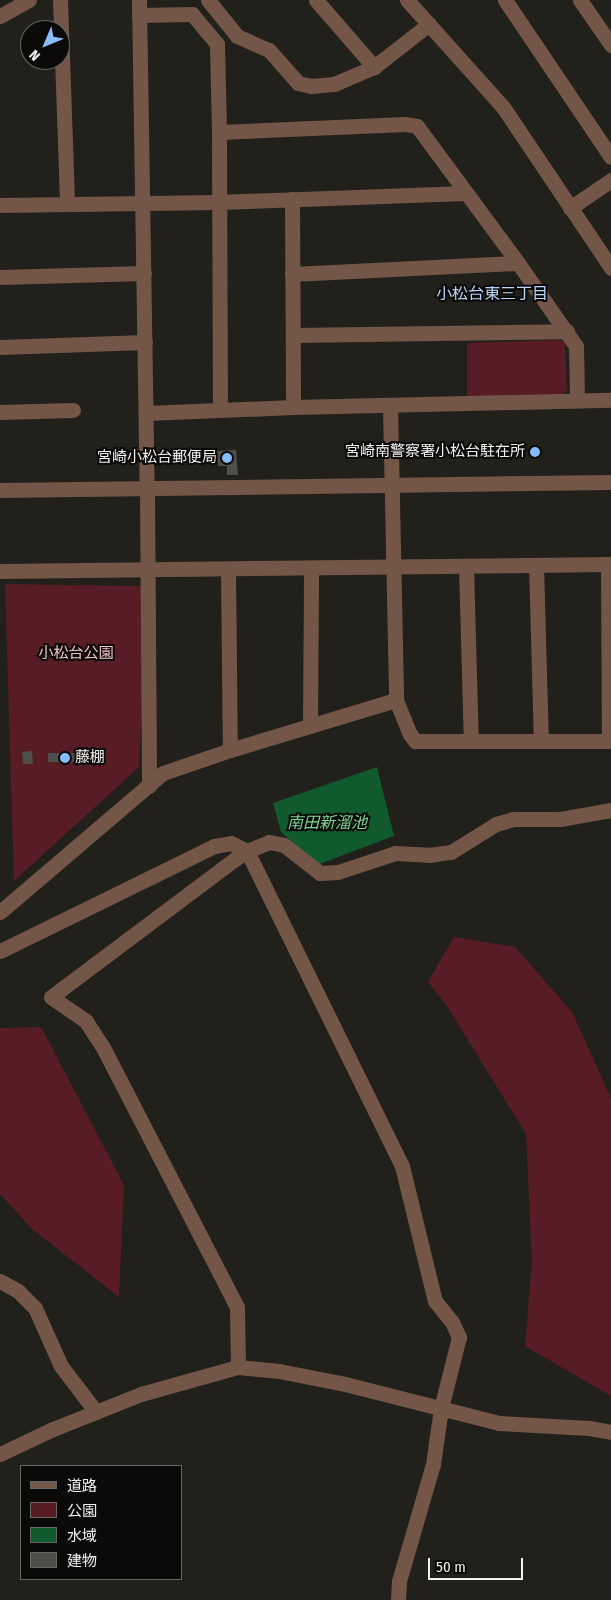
<!DOCTYPE html>
<html>
<head>
<meta charset="utf-8">
<style>
	body { margin:0 }
	#map { position:relative; width:611px; height:1600px; overflow:hidden; background:#22201b; font-family:"Fira Sans Condensed","Noto Sans JP",sans-serif }
	div>[style] { position:absolute }
	.green>* { inset:0; background:#581c25 }
	.water>* { inset:0; background:#115a2d }
	.building>* { inset:0; background:#4e4f4a }
	.minor>* { height:15px; margin:-7.5px; padding:0 7.5px; transform-origin:7.5px; border-radius:7.5px; background:#735647 }
	.dots>* { width:14px; height:14px; translate:-50% -50%; box-sizing:border-box; border:2px solid #0b0a08; border-radius:50% }
	span { translate:-50% -50%; white-space:nowrap; text-align:center; line-height:1.15; -webkit-text-stroke:4px #0b0a08; paint-order:stroke }
	.poi-label { font-size:15px; color:#f2f0ed }
	.right { translate:-100% -50%; text-align:right }
	.left { translate:0 -50%; text-align:left }
	.park-label { font-size:15px; color:#f1c3c6 }
	.neighbourhood-label { font-size:16px; color:#b8d5f9 }
	.water-label { font-size:16px; color:#7bd794; font-style:italic }
	.legend { position:absolute; left:20px; top:1465px; width:162px; height:115px; box-sizing:border-box; background:#0b0a08; border:1px solid #676664; margin:0; padding:6px 9px; list-style:none; font-size:15px; color:#f2f0ed }
	.legend li { display:flex; align-items:center; gap:10px; height:25px }
	.legend b { width:25px; border:1px solid #676664 }
	.north { position:absolute; left:20px; top:20px; width:50px; height:50px; box-sizing:border-box; background:#0b0a08; border:1px solid #676664; border-radius:50%; rotate:225deg; font-size:14px; font-weight:700; line-height:20px; text-align:center; color:#f2f0ed }
	.north::after { content:''; display:block; margin:auto; width:18px; height:22px; background:#87bbfb; clip-path:polygon(50% 0,100% 100%,50% 72%,0 100%) }
	.scale { position:absolute; left:428px; top:1558px; width:95px; height:22px; box-sizing:border-box; border:2px solid #f2f0ed; border-top:0; padding-left:6px; font-size:15px; line-height:18px; white-space:nowrap; color:#f2f0ed; -webkit-text-stroke:4px #0b0a08; paint-order:stroke }
</style>
</head>
<body>
<div id="map">
	<div class="green">
		<div style="clip-path:polygon(559px 340px,565px 343px,567px 390px,561px 395px,467px 398px,467px 343px)"></div>
		<div style="clip-path:polygon(5px 584px,147px 586px,139px 767px,14px 881px)"></div>
		<div style="clip-path:polygon(454px 937px,515px 947px,572px 1012px,611px 1098px,611px 1396px,525px 1346px,532px 1261px,526px 1134px,447px 1006px,428px 982px)"></div>
		<div style="clip-path:polygon(41px 1027px,124px 1185px,119px 1297px,32px 1229px,0 1194px,0 1028px)"></div>
	</div>
	<div class="water">
		<div style="clip-path:polygon(377px 767px,394px 836px,317px 865px,281px 832px,273px 803px)"></div>
	</div>
	<div class="building">
		<div style="clip-path:polygon(236px 450px,238px 475px,227px 475px,227px 466px,218px 466px,217px 451px)"></div>
		<div style="clip-path:polygon(32px 751px,33px 764px,23px 764px,22px 752px)"></div>
		<div style="clip-path:polygon(48px 753px,83px 753px,83px 763px,48px 762px)"></div>
	</div>
	<div class="minor">
		<div style="left:60px;top:0;width:203px;rotate:88deg"></div>
		<div style="left:139px;top:0;width:489px;rotate:89.1deg"></div>
		<div style="left:147px;top:489px;width:297px;rotate:89.6deg"></div>
		<div style="left:208px;top:0;width:46px;rotate:51.1deg"></div>
		<div style="left:237px;top:36px;width:35px;rotate:24deg"></div>
		<div style="left:269px;top:50px;width:44px;rotate:48.7deg"></div>
		<div style="left:298px;top:83px;width:13px;rotate:13deg"></div>
		<div style="left:311px;top:86px;width:23px;rotate:-5deg"></div>
		<div style="left:334px;top:84px;width:43px;rotate:-23deg"></div>
		<div style="left:374px;top:67px;width:70px;rotate:-38deg"></div>
		<div style="left:316px;top:0;width:89px;rotate:49.1deg"></div>
		<div style="left:407px;top:0;width:144px;rotate:48.1deg"></div>
		<div style="left:503px;top:107px;width:194px;rotate:56.1deg"></div>
		<div style="left:505px;top:0;width:189px;rotate:56deg"></div>
		<div style="left:580px;top:0;width:55px;rotate:55.4deg"></div>
		<div style="left:139px;top:15px;width:53px;rotate:-1.1deg"></div>
		<div style="left:192px;top:14px;width:39px;rotate:50deg"></div>
		<div style="left:217px;top:44px;width:88px;rotate:88.7deg"></div>
		<div style="left:219px;top:132px;width:277px;rotate:89.8deg"></div>
		<div style="left:0;top:16px;width:33px;rotate:-29deg"></div>
		<div style="left:219px;top:132px;width:186px;rotate:-2.5deg"></div>
		<div style="left:405px;top:124px;width:12px;rotate:9deg"></div>
		<div style="left:417px;top:126px;width:170px;rotate:53.6deg"></div>
		<div style="left:518px;top:263px;width:101px;rotate:55.1deg"></div>
		<div style="left:576px;top:346px;width:54px;rotate:88.9deg"></div>
		<div style="left:292px;top:199px;width:208px;rotate:89.7deg"></div>
		<div style="left:0;top:205px;width:218px;rotate:-0.8deg"></div>
		<div style="left:218px;top:202px;width:247px;rotate:-2.1deg"></div>
		<div style="left:570px;top:208px;width:50px;rotate:-34.3deg"></div>
		<div style="left:292px;top:274px;width:226px;rotate:-2.8deg"></div>
		<div style="left:0;top:277px;width:144px;rotate:-1.6deg"></div>
		<div style="left:293px;top:335px;width:274px;rotate:-0.8deg"></div>
		<div style="left:0;top:347px;width:145px;rotate:-2deg"></div>
		<div style="left:390px;top:405px;width:295px;rotate:88.8deg"></div>
		<div style="left:396px;top:700px;width:37px;rotate:68deg"></div>
		<div style="left:410px;top:734px;width:9px;rotate:54deg"></div>
		<div style="left:415px;top:741px;width:196px"></div>
		<div style="left:0;top:412px;width:73px;rotate:-1.6deg"></div>
		<div style="left:146px;top:413px;width:147px;rotate:-2.3deg"></div>
		<div style="left:293px;top:407px;width:318px;rotate:-1.3deg"></div>
		<div style="left:0;top:490px;width:611px;rotate:-0.75deg"></div>
		<div style="left:608px;top:564px;width:177px;rotate:89.7deg"></div>
		<div style="left:536px;top:565px;width:176px;rotate:88.4deg"></div>
		<div style="left:466px;top:567px;width:174px;rotate:88.4deg"></div>
		<div style="left:228px;top:570px;width:180px;rotate:89.4deg"></div>
		<div style="left:0;top:571px;width:611px;rotate:-0.66deg"></div>
		<div style="left:310px;top:726px;width:157px;rotate:-89.6deg"></div>
		<div style="left:0;top:912px;width:214px;rotate:-40.5deg"></div>
		<div style="left:163px;top:773px;width:71px;rotate:-18.9deg"></div>
		<div style="left:230px;top:750px;width:173px;rotate:-16.8deg"></div>
		<div style="left:0;top:951px;width:238px;rotate:-26.1deg"></div>
		<div style="left:214px;top:846px;width:17px;rotate:-10deg"></div>
		<div style="left:231px;top:843px;width:18px;rotate:27deg"></div>
		<div style="left:247px;top:851px;width:351px;rotate:63.8deg"></div>
		<div style="left:402px;top:1166px;width:139px;rotate:76.3deg"></div>
		<div style="left:435px;top:1301px;width:27px;rotate:51deg"></div>
		<div style="left:452px;top:1322px;width:17px;rotate:65deg"></div>
		<div style="left:459px;top:1337px;width:73px;rotate:104.2deg"></div>
		<div style="left:441px;top:1408px;width:57px;rotate:98.1deg"></div>
		<div style="left:433px;top:1464px;width:122px;rotate:106.2deg"></div>
		<div style="left:399px;top:1581px;width:19px;rotate:93deg"></div>
		<div style="left:0;top:1281px;width:21px;rotate:29deg"></div>
		<div style="left:18px;top:1291px;width:24px;rotate:45deg"></div>
		<div style="left:35px;top:1308px;width:64px;rotate:65.9deg"></div>
		<div style="left:61px;top:1366px;width:58px;rotate:52.7deg"></div>
		<div style="left:238px;top:1367px;width:60px;rotate:-91deg"></div>
		<div style="left:237px;top:1307px;width:294px;rotate:-117.3deg"></div>
		<div style="left:102px;top:1046px;width:30px;rotate:-123deg"></div>
		<div style="left:86px;top:1021px;width:42px;rotate:-145.6deg"></div>
		<div style="left:51px;top:997px;width:230px;rotate:-36.9deg"></div>
		<div style="left:235px;top:859px;width:14px;rotate:-34deg"></div>
		<div style="left:247px;top:851px;width:24px;rotate:-22deg"></div>
		<div style="left:269px;top:842px;width:15px;rotate:11deg"></div>
		<div style="left:284px;top:845px;width:46px;rotate:37.9deg"></div>
		<div style="left:320px;top:873px;width:18px;rotate:-3deg"></div>
		<div style="left:338px;top:872px;width:60px;rotate:-18.4deg"></div>
		<div style="left:395px;top:853px;width:34px;rotate:3deg"></div>
		<div style="left:429px;top:855px;width:22px;rotate:-8deg"></div>
		<div style="left:451px;top:852px;width:53px;rotate:-31.9deg"></div>
		<div style="left:496px;top:824px;width:18px;rotate:-16deg"></div>
		<div style="left:513px;top:819px;width:47px"></div>
		<div style="left:560px;top:819px;width:52px;rotate:-10deg"></div>
		<div style="left:0;top:1454px;width:59px;rotate:-25.3deg"></div>
		<div style="left:53px;top:1429px;width:95px;rotate:-21.7deg"></div>
		<div style="left:141px;top:1394px;width:101px;rotate:-15.6deg"></div>
		<div style="left:238px;top:1367px;width:41px;rotate:5.6deg"></div>
		<div style="left:279px;top:1371px;width:67px;rotate:11.1deg"></div>
		<div style="left:345px;top:1384px;width:159px;rotate:14.2deg"></div>
		<div style="left:499px;top:1423px;width:90px;rotate:3.2deg"></div>
		<div style="left:589px;top:1428px;width:22px;rotate:10deg"></div>
	</div>
	<div class="dots">
		<div style="left:535px;top:452px;background:#87bbfb"></div>
		<div style="left:227px;top:458px;background:#87bbfb"></div>
		<div style="left:65px;top:758px;background:#87bbfb"></div>
	</div>
	<div class="poi-label">
		<span class="right" style="left:525px;top:452px">宮崎南警察署小松台駐在所</span>
		<span class="right" style="left:217px;top:458px">宮崎小松台郵便局</span>
		<span class="left" style="left:75px;top:758px">藤棚</span>
	</div>
	<div class="park-label">
		<span style="left:76px;top:654px">小松台公園</span>
	</div>
	<div class="neighbourhood-label">
		<span style="left:492px;top:294px">小松台東三丁目</span>
	</div>
	<div class="water-label">
		<span style="left:327px;top:823px">南田新溜池</span>
	</div>
	<ul class="legend">
	<li><b style="height:6px;background:#735647"></b>道路</li>
	<li><b style="height:14px;background:#581c25"></b>公園</li>
	<li><b style="height:14px;background:#115a2d"></b>水域</li>
	<li><b style="height:14px;background:#4e4f4a"></b>建物</li>
	</ul>
	<div class="north">N</div>
	<div class="scale">50 m</div>
</div>
</body>
</html>
